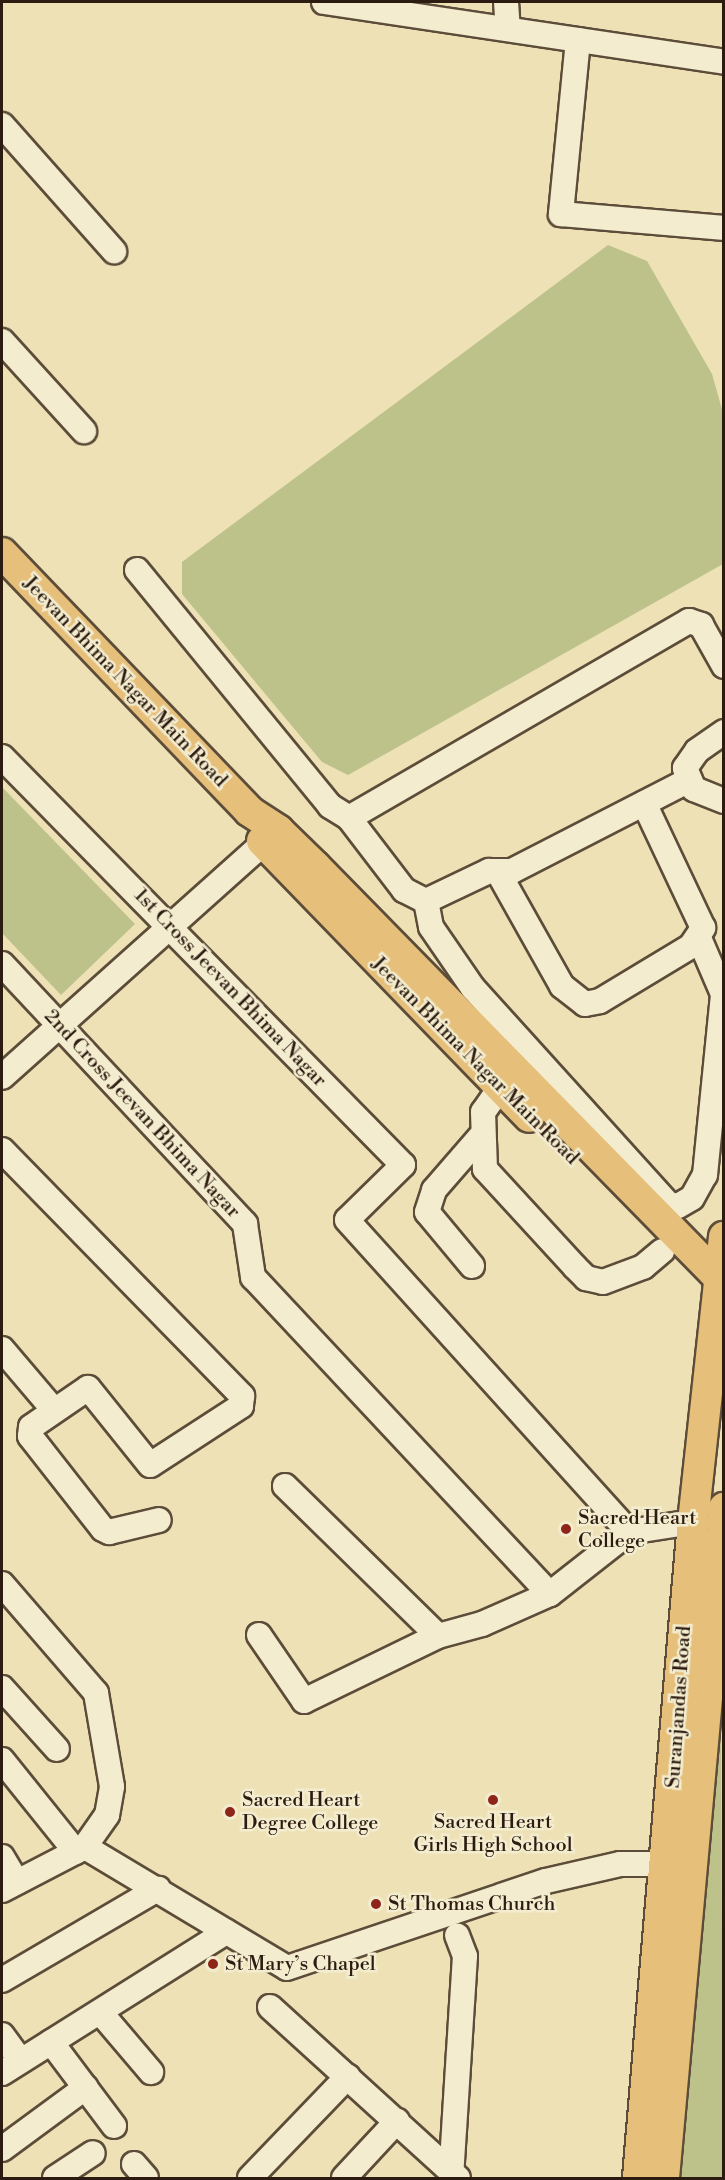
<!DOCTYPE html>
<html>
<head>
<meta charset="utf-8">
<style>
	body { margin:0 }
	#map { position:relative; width:725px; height:2180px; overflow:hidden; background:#ede1b5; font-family:"Libre Bodoni",serif }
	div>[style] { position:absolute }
	.green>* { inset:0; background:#bdc28a }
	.roads { filter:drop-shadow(2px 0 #5c4c39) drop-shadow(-2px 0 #5c4c39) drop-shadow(0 2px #5c4c39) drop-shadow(0 -2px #5c4c39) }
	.minor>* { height:24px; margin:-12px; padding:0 12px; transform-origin:12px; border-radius:12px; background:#f3eccf }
	.major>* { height:30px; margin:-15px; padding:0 15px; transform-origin:15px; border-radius:15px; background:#e6c07a }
	.dots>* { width:16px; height:16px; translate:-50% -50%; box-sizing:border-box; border:3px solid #f3eccf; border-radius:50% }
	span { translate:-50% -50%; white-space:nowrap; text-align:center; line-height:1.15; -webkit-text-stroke:5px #f3eccf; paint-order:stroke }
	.street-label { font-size:20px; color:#2c1b10 }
	.poi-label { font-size:20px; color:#2c1b10 }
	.left { translate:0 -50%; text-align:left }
	.frame { position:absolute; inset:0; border:3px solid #2c1b10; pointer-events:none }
</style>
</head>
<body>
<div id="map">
	<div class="green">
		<div style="clip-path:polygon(608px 245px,647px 261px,712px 374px,723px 413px,723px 564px,348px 775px,322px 762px,182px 594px,182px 562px)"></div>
		<div style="clip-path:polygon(2px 787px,135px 924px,61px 995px,2px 933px)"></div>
		<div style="clip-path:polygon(721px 1691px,723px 2178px,681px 2178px)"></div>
	</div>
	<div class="roads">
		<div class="minor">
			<div style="left:324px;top:2px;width:404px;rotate:8.5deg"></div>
			<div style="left:506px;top:2px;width:27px;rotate:86deg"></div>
			<div style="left:578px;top:40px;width:175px;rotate:95.6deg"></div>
			<div style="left:561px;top:214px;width:164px;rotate:4.9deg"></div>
			<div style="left:2px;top:125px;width:169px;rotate:48.4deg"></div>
			<div style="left:2px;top:341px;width:122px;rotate:47.7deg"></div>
			<div style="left:137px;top:570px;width:305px;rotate:50.7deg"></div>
			<div style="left:330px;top:806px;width:22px;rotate:32deg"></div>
			<div style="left:349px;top:818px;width:393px;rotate:-30.1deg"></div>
			<div style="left:689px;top:621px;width:13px;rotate:18deg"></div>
			<div style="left:701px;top:625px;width:47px;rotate:60.7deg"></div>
			<div style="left:724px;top:732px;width:33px;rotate:145deg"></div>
			<div style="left:697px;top:751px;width:21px;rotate:125deg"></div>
			<div style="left:685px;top:768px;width:23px;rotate:67deg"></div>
			<div style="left:694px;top:789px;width:32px;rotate:22deg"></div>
			<div style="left:2px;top:757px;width:572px;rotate:45.5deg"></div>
			<div style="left:403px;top:1165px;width:78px;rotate:135.5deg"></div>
			<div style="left:347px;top:1220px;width:421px;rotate:47.9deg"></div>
			<div style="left:349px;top:818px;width:91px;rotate:52.6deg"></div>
			<div style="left:404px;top:890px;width:25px;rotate:27deg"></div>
			<div style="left:426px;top:901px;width:70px;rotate:-25.5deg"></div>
			<div style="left:489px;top:871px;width:23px"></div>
			<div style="left:512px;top:871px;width:197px;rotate:-27.2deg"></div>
			<div style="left:498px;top:872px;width:131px;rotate:60.7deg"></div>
			<div style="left:562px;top:986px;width:29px;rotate:38deg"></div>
			<div style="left:585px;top:1004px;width:15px;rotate:-11deg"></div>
			<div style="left:600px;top:1001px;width:106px;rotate:-31.1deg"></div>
			<div style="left:691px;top:946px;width:22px;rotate:-56deg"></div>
			<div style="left:703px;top:928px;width:138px;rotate:-115.3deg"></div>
			<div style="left:426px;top:901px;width:26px;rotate:79deg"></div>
			<div style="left:431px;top:927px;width:74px;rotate:55.5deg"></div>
			<div style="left:473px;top:988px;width:291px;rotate:47.9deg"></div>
			<div style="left:668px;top:1204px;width:10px;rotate:11deg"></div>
			<div style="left:678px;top:1206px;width:16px;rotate:-30deg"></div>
			<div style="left:692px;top:1198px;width:26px;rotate:-61deg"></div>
			<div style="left:705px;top:1175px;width:182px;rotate:-84.3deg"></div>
			<div style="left:723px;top:994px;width:61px;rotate:-113.2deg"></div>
			<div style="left:2px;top:964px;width:356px;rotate:46.9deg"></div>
			<div style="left:245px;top:1224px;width:54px;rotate:81.4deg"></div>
			<div style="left:253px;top:1277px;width:434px;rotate:46.9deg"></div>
			<div style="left:2px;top:1077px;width:369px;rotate:-41.8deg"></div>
			<div style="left:500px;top:1088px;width:29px;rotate:125deg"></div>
			<div style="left:483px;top:1112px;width:57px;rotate:88deg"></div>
			<div style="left:485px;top:1169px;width:133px;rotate:47.4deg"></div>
			<div style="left:575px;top:1267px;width:16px;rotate:45deg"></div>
			<div style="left:586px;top:1278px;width:17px;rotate:13deg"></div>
			<div style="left:603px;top:1282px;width:43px;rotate:-20.6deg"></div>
			<div style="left:643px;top:1267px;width:25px;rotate:-40deg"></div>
			<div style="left:2px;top:1150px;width:344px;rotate:45.7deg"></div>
			<div style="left:242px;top:1396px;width:10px;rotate:96deg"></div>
			<div style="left:241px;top:1406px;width:108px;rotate:147deg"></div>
			<div style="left:150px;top:1465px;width:99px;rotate:-128.8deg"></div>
			<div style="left:88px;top:1388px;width:69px;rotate:145.6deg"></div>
			<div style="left:31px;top:1427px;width:9px;rotate:96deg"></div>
			<div style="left:30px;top:1436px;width:118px;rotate:51.9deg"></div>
			<div style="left:103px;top:1529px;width:7px;rotate:27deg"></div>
			<div style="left:109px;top:1532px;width:51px;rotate:-13.5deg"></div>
			<div style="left:472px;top:1266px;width:70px;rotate:-129.8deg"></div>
			<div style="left:427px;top:1212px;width:23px;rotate:-72deg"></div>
			<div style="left:434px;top:1190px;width:70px;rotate:-49deg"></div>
			<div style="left:2px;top:1349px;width:80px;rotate:49.6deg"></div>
			<div style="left:285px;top:1486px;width:214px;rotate:44.4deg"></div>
			<div style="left:2px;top:1584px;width:144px;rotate:49.2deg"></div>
			<div style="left:96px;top:1693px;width:95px;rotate:80.3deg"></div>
			<div style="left:112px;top:1787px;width:28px;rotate:100deg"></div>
			<div style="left:107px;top:1815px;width:39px;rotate:125deg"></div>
			<div style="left:259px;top:1635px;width:80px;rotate:55.7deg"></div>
			<div style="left:304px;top:1701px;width:149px;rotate:-25.9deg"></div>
			<div style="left:438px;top:1636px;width:46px;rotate:-15.3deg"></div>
			<div style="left:482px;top:1624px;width:74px;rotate:-23.8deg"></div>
			<div style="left:550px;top:1594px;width:100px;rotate:-38.1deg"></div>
			<div style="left:629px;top:1532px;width:65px;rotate:-8.9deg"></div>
			<div style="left:2px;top:1688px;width:82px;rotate:48deg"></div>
			<div style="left:2px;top:1760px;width:118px;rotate:51.2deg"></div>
			<div style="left:2px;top:1857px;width:29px;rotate:59deg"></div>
			<div style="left:2px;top:1890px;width:93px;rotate:-27.4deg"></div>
			<div style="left:85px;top:1847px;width:235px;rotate:30.9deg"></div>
			<div style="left:287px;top:1968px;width:273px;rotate:-18.6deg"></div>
			<div style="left:546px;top:1881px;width:76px;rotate:-12.9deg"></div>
			<div style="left:620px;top:1864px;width:63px"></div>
			<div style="left:2px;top:1980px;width:181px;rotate:-30.3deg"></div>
			<div style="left:270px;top:2007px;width:254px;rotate:42.3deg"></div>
			<div style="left:100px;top:2012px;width:79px;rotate:49.6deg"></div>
			<div style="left:2px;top:2035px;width:32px;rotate:54deg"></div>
			<div style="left:51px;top:2042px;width:105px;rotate:53.1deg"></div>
			<div style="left:2px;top:2073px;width:265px;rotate:-32.2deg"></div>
			<div style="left:2px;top:2149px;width:104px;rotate:-36.4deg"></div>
			<div style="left:134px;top:2164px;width:18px;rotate:49deg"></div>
			<div style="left:55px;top:2178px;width:45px;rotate:-33.3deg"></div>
			<div style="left:250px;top:2178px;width:141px;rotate:-46.1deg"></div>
			<div style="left:344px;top:2178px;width:78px;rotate:-47.1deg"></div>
			<div style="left:451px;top:2178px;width:222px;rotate:-86.4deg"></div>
			<div style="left:465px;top:1956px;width:22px;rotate:-111deg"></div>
		</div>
		<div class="major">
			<div style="left:2px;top:553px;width:357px;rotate:46.2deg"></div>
			<div style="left:249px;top:811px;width:35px;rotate:33deg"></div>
			<div style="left:278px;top:830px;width:52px;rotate:44.2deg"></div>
			<div style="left:315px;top:866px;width:584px;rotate:45.55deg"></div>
			<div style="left:262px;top:841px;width:384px;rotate:45.9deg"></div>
			<div style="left:638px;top:2178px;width:658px;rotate:-85.21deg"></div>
			<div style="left:693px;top:1522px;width:287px;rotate:-83.8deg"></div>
			<div style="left:664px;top:2178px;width:673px;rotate:-84.88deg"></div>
		</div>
	</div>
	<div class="dots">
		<div style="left:566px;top:1529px;background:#8f2418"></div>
		<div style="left:493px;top:1800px;background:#8f2418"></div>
		<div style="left:230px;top:1812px;background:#8f2418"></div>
		<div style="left:376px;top:1904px;background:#8f2418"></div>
		<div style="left:213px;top:1964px;background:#8f2418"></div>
	</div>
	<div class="street-label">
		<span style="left:125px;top:682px;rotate:46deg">Jeevan Bhima Nagar Main Road</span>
		<span style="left:230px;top:988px;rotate:46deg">1st Cross Jeevan Bhima Nagar</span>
		<span style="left:475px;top:1061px;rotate:45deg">Jeevan Bhima Nagar Main Road</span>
		<span style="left:142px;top:1114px;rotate:47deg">2nd Cross Jeevan Bhima Nagar</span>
		<span style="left:679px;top:1707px;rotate:-86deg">Suranjandas Road</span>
	</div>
	<div class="poi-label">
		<span class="left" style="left:578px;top:1530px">Sacred Heart<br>College</span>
		<span class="left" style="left:242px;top:1812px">Sacred Heart<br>Degree College</span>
		<span style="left:493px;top:1834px">Sacred Heart<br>Girls High School</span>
		<span class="left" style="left:388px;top:1904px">St Thomas Church</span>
		<span class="left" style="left:225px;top:1964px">St Mary’s Chapel</span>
	</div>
	<div class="frame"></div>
</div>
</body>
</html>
